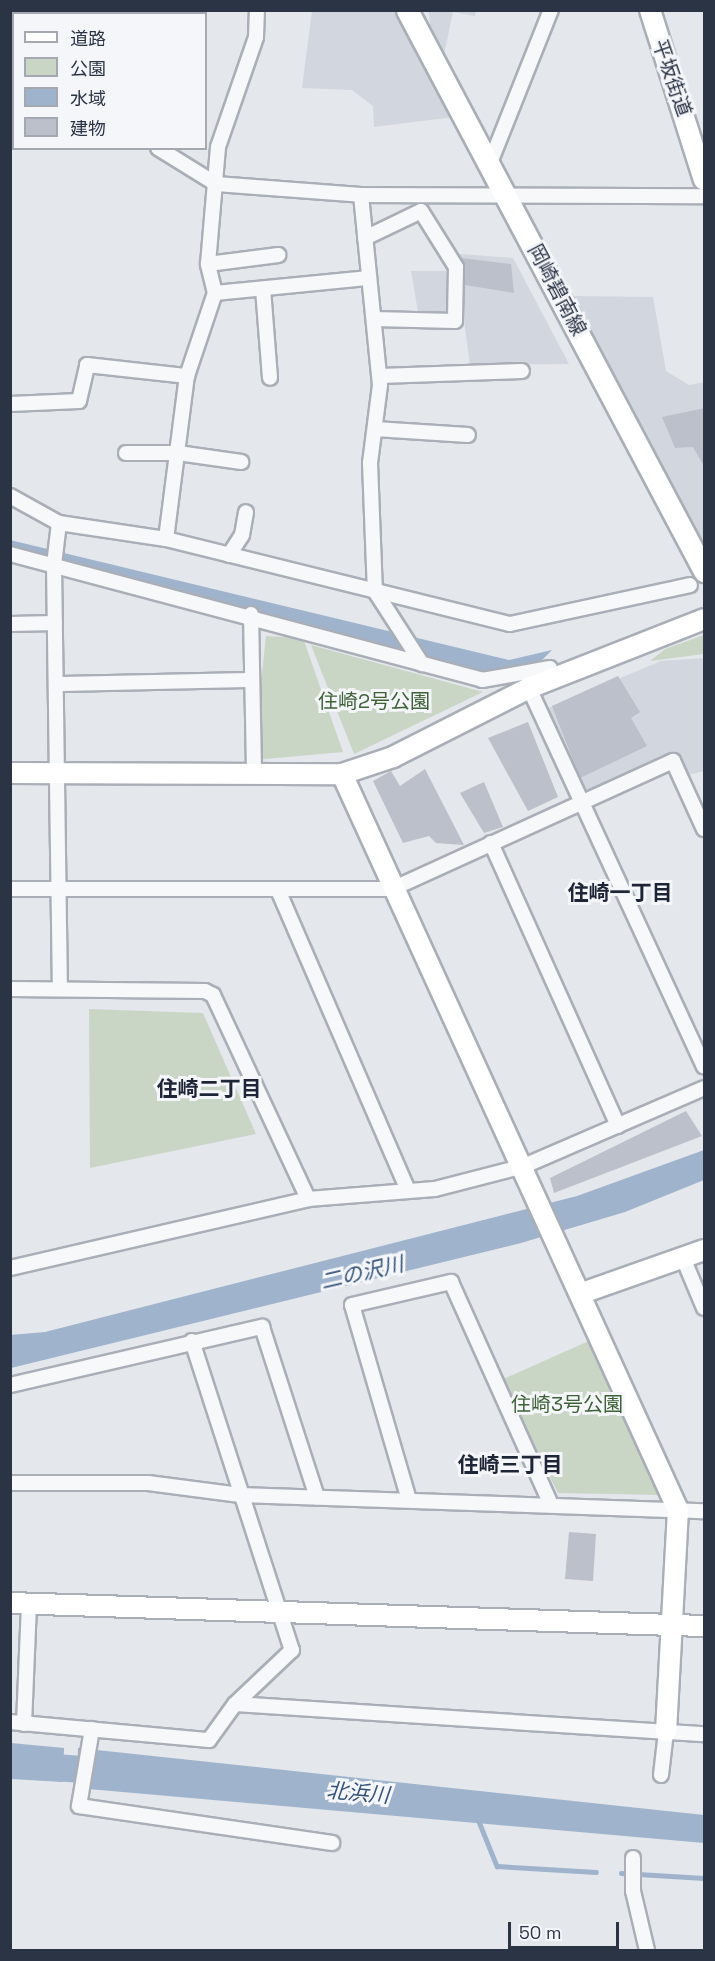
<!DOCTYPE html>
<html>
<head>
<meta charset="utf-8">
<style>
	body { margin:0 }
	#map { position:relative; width:715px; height:1961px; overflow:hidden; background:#e4e7ec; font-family:"Space Grotesk","Noto Sans JP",sans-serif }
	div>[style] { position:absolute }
	.built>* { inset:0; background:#d2d6de }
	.green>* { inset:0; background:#c9d6c5 }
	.water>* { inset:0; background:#9fb4cc }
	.stream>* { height:4.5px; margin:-2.25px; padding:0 2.25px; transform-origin:2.25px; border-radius:2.25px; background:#9fb4cc }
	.river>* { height:27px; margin:-13.5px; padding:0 13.5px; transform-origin:13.5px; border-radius:13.5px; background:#9fb4cc }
	.building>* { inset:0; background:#bbc0ca }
	.roads { filter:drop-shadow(2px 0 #a9aeb7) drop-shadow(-2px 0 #a9aeb7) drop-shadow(0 2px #a9aeb7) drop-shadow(0 -2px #a9aeb7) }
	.street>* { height:14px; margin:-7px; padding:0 7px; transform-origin:7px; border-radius:7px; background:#f7f8fa }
	.secondary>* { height:20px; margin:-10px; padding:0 10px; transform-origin:10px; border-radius:10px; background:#fff }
	.primary>* { height:21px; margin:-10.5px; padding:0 10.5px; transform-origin:10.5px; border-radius:10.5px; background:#fff }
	span { translate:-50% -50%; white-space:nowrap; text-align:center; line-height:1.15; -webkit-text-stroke:6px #f4f6f9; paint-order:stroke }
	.street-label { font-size:20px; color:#2b3445 }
	.park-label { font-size:20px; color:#3f6138 }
	.neighbourhood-label { font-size:21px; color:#1d2536; font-weight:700 }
	.water-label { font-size:21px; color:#34527a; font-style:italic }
	.frame { position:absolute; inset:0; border:12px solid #2b3445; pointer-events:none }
	.legend { position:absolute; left:12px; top:12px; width:195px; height:138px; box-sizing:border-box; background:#f4f6f9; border:2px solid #a4a8b1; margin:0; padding:8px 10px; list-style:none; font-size:18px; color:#2b3445 }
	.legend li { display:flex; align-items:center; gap:12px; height:30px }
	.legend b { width:30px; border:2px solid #a4a8b1 }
	.scale { position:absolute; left:508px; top:1922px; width:111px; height:27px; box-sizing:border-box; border:3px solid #2b3445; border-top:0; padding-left:8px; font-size:18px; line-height:21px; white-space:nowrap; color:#2b3445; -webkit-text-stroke:4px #f4f6f9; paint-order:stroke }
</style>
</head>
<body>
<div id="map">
	<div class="built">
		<div style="clip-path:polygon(312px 11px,395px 11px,454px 117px,374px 127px,373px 106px,352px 90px,302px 88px)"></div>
		<div style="clip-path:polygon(429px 11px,476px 11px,475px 16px,453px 12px,443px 59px,431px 40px)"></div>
		<div style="clip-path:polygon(460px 254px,513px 258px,569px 364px,470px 365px,463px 313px,418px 312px,411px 271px,446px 271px)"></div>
		<div style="clip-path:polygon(570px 296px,653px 297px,666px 371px,689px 385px,704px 382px,704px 547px)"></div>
		<div style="clip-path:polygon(704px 658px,704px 771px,688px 775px,675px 752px,583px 798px,546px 709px,661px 661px)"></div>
	</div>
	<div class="green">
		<div style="clip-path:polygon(704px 635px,704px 654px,650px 661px,665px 649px)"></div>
		<div style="clip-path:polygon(266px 636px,303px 638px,343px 752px,253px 760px)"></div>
		<div style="clip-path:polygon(311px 645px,483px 692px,354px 754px)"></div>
		<div style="clip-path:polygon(89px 1009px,203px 1013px,256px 1134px,90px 1168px)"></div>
		<div style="clip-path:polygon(591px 1340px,660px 1495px,558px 1493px,501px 1380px)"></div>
	</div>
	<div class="water">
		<div style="clip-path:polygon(10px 540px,509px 660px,552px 650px,538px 664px,487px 675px,11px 550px)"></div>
		<div style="clip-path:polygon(704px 1150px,704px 1180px,625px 1212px,521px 1243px,11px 1368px,10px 1335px,45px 1332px,577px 1196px)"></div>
		<div style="clip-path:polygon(11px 1743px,64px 1748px,63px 1782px,11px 1779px)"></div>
		<div style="clip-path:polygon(78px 1748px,704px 1815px,704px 1843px,77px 1788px)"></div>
	</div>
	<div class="stream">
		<div style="left:478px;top:1819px;width:51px;rotate:68deg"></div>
		<div style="left:497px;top:1866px;width:99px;rotate:3.5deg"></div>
		<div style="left:621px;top:1873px;width:83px;rotate:3.4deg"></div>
	</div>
	<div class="river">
		<div style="left:10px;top:1764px;width:102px;rotate:3.9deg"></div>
	</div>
	<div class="building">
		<div style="clip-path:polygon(461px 258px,511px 264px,514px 293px,465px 285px)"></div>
		<div style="clip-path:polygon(705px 408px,705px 468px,693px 447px,675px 448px,662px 417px)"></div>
		<div style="clip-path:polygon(618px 676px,640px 712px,631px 718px,647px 746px,580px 778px,552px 706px)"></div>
		<div style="clip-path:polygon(528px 722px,558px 797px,528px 811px,488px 738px)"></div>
		<div style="clip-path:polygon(425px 769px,464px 845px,436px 843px,429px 836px,403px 843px,373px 781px,391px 771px,400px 786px)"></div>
		<div style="clip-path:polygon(484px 782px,503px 827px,484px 833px,460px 793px)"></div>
		<div style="clip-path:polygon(686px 1111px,702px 1136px,554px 1193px,550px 1178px)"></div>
		<div style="clip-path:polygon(569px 1532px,596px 1534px,593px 1581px,565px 1579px)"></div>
	</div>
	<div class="roads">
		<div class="street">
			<div style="left:10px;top:18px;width:4px;rotate:27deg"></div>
			<div style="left:10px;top:66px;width:4px;rotate:-27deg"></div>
			<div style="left:158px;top:148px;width:68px;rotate:31.8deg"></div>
			<div style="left:216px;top:184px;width:145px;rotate:4.3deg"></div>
			<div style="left:361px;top:195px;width:343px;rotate:0.2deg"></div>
			<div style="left:490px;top:163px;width:165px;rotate:-68.3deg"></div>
			<div style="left:361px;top:195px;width:191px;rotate:84.3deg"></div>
			<div style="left:380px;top:385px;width:79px;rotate:97.3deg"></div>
			<div style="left:370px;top:463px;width:128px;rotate:87.8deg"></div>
			<div style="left:375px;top:591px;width:87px;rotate:57.2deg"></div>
			<div style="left:365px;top:238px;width:62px;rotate:-25.7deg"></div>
			<div style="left:421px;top:211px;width:66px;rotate:58deg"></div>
			<div style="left:456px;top:267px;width:54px;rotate:91.1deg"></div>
			<div style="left:455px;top:321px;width:81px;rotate:-178.6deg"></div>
			<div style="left:208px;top:264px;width:71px;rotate:-7.3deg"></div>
			<div style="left:263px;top:289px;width:89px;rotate:85.5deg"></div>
			<div style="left:215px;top:293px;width:155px;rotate:-5.6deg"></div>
			<div style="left:380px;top:376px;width:142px;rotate:-2deg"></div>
			<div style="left:10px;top:404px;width:69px;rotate:-2.5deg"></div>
			<div style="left:79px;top:401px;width:37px;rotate:-77deg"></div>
			<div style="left:87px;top:365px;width:101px;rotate:6.3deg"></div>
			<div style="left:375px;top:429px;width:93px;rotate:3.7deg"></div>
			<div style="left:126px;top:453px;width:52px"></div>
			<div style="left:178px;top:453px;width:64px;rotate:8.1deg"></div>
			<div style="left:10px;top:496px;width:56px;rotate:28.9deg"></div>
			<div style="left:59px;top:523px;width:108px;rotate:8.5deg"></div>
			<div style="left:166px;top:539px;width:354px;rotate:13.9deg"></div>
			<div style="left:510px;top:624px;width:184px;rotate:-12.2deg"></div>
			<div style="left:59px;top:523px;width:42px;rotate:96.8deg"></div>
			<div style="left:54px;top:565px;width:423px;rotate:89.2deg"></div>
			<div style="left:166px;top:539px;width:164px;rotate:-82.7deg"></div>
			<div style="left:187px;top:376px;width:88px;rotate:-71.4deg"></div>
			<div style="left:215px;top:293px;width:30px;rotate:-104deg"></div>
			<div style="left:208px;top:264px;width:117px;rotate:-85.1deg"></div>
			<div style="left:218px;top:147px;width:116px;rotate:-70.9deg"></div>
			<div style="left:256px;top:37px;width:27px;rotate:-88deg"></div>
			<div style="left:10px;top:554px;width:489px;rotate:14.9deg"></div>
			<div style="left:482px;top:680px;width:69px;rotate:-10deg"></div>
			<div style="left:229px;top:555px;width:24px;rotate:-57deg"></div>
			<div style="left:242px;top:535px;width:23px;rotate:-80deg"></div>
			<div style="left:251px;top:614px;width:158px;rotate:88.9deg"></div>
			<div style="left:10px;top:624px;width:45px;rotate:-1.3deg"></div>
			<div style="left:57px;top:684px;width:195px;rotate:-1.2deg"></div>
			<div style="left:529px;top:688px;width:417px;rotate:65.2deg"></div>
			<div style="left:491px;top:843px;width:310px;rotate:65.8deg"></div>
			<div style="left:10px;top:889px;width:382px"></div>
			<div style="left:392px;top:889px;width:309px;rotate:-24.5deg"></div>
			<div style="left:673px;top:761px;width:75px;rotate:65.5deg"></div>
			<div style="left:278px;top:890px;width:327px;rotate:66.6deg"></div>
			<div style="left:10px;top:989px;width:195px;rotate:0.6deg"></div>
			<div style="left:205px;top:991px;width:9px;rotate:27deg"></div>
			<div style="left:213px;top:995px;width:225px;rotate:65deg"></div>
			<div style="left:683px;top:1258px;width:54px;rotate:67.2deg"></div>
			<div style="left:10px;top:1268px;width:306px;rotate:-13deg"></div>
			<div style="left:308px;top:1199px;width:127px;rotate:-4.5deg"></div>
			<div style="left:435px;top:1189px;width:92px;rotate:-14.5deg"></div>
			<div style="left:524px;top:1166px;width:196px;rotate:-23.4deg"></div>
			<div style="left:192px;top:1341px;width:325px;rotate:72.1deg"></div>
			<div style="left:292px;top:1650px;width:79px;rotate:136.5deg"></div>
			<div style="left:10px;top:1385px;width:259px;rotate:-13deg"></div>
			<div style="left:262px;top:1327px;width:179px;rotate:72.1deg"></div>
			<div style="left:10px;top:1483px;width:138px"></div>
			<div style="left:148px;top:1483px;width:93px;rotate:7.4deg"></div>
			<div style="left:240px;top:1495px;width:464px;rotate:2deg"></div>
			<div style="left:409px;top:1500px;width:203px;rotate:-106.3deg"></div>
			<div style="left:352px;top:1305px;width:102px;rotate:-13.1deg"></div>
			<div style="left:451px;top:1282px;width:244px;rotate:65.8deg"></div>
			<div style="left:10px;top:1722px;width:200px;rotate:5.2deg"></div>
			<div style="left:209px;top:1740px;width:44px;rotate:-54.2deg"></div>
			<div style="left:235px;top:1704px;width:470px;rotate:3.7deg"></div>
			<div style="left:24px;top:1724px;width:120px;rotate:-87.6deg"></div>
			<div style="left:92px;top:1729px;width:78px;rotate:99.6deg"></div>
			<div style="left:79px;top:1806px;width:256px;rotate:8.3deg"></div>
			<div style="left:661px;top:1775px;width:43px;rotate:-83.4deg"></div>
			<div style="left:633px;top:1858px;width:33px;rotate:90deg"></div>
			<div style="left:633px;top:1891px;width:61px;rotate:76.7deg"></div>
		</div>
		<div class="secondary">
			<div style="left:650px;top:10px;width:178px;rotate:72.4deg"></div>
			<div style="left:10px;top:773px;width:332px;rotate:0.2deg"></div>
			<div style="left:342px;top:774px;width:54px;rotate:-18.4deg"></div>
			<div style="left:393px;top:757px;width:153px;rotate:-26.9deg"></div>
			<div style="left:529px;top:688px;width:188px;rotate:-21.5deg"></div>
			<div style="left:342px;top:774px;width:809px;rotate:65.46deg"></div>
			<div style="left:678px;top:1510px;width:222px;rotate:93.1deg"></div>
			<div style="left:582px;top:1293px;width:129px;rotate:-19.4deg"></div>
			<div style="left:10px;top:1603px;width:694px;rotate:1.9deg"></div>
		</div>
		<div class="primary">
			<div style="left:407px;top:10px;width:635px;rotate:62.1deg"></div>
		</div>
	</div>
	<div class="street-label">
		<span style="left:672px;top:78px;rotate:71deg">平坂街道</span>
		<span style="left:557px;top:290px;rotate:62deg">岡崎碧南線</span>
	</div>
	<div class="park-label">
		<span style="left:374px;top:701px">住崎2号公園</span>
		<span style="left:567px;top:1404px">住崎3号公園</span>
	</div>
	<div class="neighbourhood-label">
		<span style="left:620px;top:893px">住崎一丁目</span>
		<span style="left:209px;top:1089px">住崎二丁目</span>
		<span style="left:510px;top:1465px">住崎三丁目</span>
	</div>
	<div class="water-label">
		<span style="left:362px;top:1273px;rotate:-13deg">二の沢川</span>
		<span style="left:358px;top:1793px;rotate:5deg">北浜川</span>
	</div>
	<div class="frame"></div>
	<ul class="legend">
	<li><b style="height:8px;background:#fff"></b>道路</li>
	<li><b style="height:16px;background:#c9d6c5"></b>公園</li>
	<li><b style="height:16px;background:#9fb4cc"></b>水域</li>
	<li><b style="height:16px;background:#bbc0ca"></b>建物</li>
	</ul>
	<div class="scale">50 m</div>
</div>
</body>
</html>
